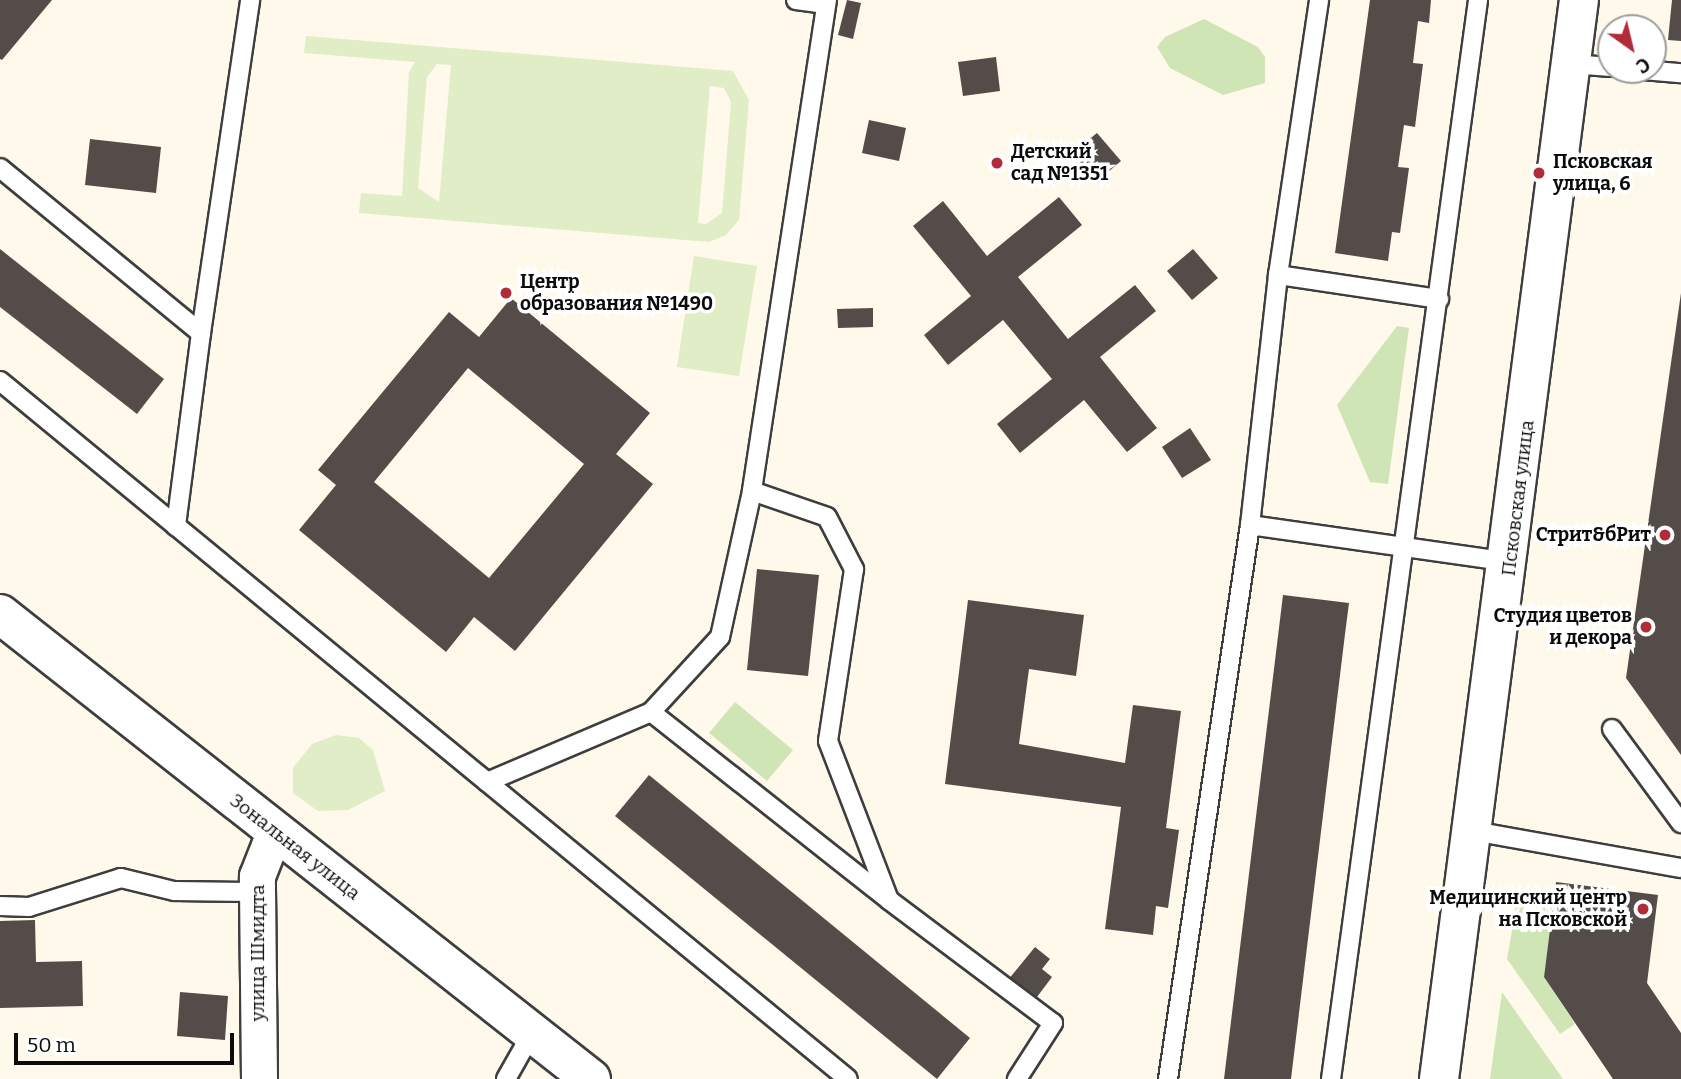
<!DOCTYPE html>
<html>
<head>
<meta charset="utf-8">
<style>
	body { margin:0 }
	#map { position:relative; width:1681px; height:1079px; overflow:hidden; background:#fef9ea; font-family:Bitter,serif }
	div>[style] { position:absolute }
	.green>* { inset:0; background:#d0e5b6 }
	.pitch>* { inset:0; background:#e1edc7 }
	.building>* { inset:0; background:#534c48 }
	.roads { filter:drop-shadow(2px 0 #3e3e3e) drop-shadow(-2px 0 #3e3e3e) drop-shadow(0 2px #3e3e3e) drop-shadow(0 -2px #3e3e3e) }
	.service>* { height:18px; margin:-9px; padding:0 9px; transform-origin:9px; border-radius:9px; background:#fff }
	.minor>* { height:35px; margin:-17.5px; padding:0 17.5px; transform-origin:17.5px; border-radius:17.5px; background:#fff }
	.tertiary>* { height:38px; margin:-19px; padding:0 19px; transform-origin:19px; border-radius:19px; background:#fff }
	.dots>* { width:19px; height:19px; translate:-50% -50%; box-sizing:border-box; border:4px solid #fff; border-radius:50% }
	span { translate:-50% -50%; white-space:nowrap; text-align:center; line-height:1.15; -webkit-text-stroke:7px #fff; paint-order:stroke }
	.poi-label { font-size:19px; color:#0b0b0b; font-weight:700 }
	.left { translate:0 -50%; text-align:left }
	.right { translate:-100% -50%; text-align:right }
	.street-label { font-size:19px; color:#0b0b0b }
	.north { position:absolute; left:1597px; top:14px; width:70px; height:70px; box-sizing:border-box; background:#fff; border:2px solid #9d9d9d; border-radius:50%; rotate:146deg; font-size:19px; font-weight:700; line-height:28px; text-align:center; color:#0b0b0b }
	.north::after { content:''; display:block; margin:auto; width:24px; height:32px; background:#b12c38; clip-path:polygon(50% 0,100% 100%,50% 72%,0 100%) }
	.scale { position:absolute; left:14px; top:1033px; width:220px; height:32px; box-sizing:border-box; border:4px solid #0b0b0b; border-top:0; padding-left:9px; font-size:21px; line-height:24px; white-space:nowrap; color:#0b0b0b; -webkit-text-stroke:5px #fff; paint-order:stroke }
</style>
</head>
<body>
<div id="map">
	<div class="green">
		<div style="clip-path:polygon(1204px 19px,1258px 47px,1265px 57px,1265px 83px,1223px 95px,1170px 68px,1157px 47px,1165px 37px)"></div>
		<div style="clip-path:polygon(1397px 326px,1409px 328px,1388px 484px,1370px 482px,1337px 405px)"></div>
		<div style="clip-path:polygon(735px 702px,793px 750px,767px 781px,709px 733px)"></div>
		<div style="clip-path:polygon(1518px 895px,1554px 902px,1544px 977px,1575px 1024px,1560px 1034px,1507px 959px)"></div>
		<div style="clip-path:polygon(1502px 992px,1563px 1079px,1490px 1079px)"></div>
	</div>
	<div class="pitch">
		<div style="clip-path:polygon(evenodd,306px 36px,733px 71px,749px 100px,739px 220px,726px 235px,709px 242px,359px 213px,361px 193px,402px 196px,409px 72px,415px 62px,304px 53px,306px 36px,437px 64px,451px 65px,439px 202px,418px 188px,427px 77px,437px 64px,306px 36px,710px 86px,724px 88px,731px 102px,722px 213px,706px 224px,698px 223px,710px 86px)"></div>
		<div style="clip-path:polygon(694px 256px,757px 266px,739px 376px,677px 367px)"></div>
		<div style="clip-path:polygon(336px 735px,359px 738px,373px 750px,385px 791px,348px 810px,318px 811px,293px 793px,293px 768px,312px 744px)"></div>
	</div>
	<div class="building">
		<div style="clip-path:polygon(0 0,52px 0,2px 60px,0 59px)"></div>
		<div style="clip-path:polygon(847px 0,861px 3px,853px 39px,838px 35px)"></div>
		<div style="clip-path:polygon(1370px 0,1431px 0,1429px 23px,1418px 21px,1413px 63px,1423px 64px,1415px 127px,1404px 125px,1398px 167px,1409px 168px,1400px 233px,1392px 232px,1388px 261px,1335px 253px)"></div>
		<div style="clip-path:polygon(1672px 0,1681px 0,1681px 41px,1668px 40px)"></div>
		<div style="clip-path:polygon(996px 57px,1000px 91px,963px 96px,958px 62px)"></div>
		<div style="clip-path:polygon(869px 120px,906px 128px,899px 161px,862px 153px)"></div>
		<div style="clip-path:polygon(1097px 133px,1121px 161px,1095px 183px,1071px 154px)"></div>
		<div style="clip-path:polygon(90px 139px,161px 147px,156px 193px,85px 185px)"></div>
		<div style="clip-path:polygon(1059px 197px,1082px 225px,1018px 277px,1068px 339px,1135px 285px,1156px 311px,1100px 357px,1157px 428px,1127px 452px,1084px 400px,1020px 453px,997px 424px,1052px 379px,1003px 320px,948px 365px,924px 335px,971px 296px,913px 226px,943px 201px,987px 256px)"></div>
		<div style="clip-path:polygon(0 249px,164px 379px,137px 414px,0 307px)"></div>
		<div style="clip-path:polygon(1193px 249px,1218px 278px,1192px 300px,1167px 271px)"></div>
		<div style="clip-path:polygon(1681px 293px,1681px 755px,1626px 678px)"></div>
		<div style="clip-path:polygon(evenodd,511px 298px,650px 413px,616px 454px,653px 484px,515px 651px,474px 617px,446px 652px,299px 530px,336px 485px,318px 470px,449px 312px,479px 337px,511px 298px,468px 368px,584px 464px,489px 578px,374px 482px,468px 368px)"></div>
		<div style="clip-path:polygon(873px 308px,873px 327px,838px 328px,837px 309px)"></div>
		<div style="clip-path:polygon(1190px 428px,1211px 460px,1182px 478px,1162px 447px)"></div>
		<div style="clip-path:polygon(757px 569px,819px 575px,808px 676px,747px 670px)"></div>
		<div style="clip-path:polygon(1283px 595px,1349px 603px,1345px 634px,1291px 1079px,1224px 1079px)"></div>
		<div style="clip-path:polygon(968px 600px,1084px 615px,1076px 676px,1029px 669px,1019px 744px,1125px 763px,1133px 705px,1181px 711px,1166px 828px,1179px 830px,1168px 908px,1156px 906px,1153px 935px,1105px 929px,1121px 807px,945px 784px)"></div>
		<div style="clip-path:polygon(649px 775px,970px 1038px,937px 1079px,615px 816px)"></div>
		<div style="clip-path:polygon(1556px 882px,1658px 895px,1647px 983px,1681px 1033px,1681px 1079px,1613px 1079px,1544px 977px)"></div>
		<div style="clip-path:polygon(35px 920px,36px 962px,82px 961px,83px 1006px,0 1008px,0 921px)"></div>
		<div style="clip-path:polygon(1035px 947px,1050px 959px,1042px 969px,1052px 977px,1034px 1001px,1008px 980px)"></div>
		<div style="clip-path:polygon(180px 992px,228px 996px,225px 1040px,177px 1036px)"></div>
	</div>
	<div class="roads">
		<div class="service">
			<div style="left:796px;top:0;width:30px;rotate:8deg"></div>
			<div style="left:827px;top:0;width:497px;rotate:98.7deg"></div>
			<div style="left:752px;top:491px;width:79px;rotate:19.1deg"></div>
			<div style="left:827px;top:517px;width:59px;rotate:62.6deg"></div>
			<div style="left:854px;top:569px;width:174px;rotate:98.6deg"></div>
			<div style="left:828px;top:741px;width:170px;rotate:69deg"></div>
			<div style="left:889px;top:900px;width:205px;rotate:36.9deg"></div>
			<div style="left:1053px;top:1023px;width:67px;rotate:122.7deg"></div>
			<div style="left:1571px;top:64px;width:40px;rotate:4.3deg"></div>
			<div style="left:1643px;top:70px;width:38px;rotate:5deg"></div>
			<div style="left:0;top:168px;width:260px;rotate:39.4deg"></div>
			<div style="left:201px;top:333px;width:195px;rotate:97.4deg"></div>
			<div style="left:1278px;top:275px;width:163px;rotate:8.5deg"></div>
			<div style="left:201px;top:333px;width:337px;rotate:-81.6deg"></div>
			<div style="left:0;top:381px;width:1098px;rotate:39.46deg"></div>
			<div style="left:1250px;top:525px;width:252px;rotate:-83.6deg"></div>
			<div style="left:1278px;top:275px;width:278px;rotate:-81.5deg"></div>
			<div style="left:651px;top:712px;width:102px;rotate:-47.4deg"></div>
			<div style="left:720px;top:637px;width:149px;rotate:-77.6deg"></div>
			<div style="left:1612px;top:729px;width:117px;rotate:53.7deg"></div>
			<div style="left:487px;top:782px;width:178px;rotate:-23.1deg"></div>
			<div style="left:651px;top:712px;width:303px;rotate:38.3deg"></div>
			<div style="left:1473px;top:831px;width:211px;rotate:10.1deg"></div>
			<div style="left:0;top:906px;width:29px;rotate:2deg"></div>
			<div style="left:29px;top:907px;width:96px;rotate:-17.5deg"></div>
			<div style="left:121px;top:878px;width:55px;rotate:13.8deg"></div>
			<div style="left:174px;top:891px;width:84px;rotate:0.7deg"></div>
			<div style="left:506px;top:1079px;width:53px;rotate:-60.5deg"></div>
			<div style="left:1168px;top:1079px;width:560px;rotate:-81.58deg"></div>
			<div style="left:1250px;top:525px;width:263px;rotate:8.1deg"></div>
			<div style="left:1331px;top:1079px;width:1089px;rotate:-82.24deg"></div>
		</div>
		<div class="minor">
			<div style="left:259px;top:1079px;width:203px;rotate:-90.6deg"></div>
			<div style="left:257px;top:876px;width:49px;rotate:-68.6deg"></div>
		</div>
		<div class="tertiary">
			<div style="left:0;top:614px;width:752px;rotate:38.2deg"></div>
			<div style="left:1439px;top:1079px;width:1088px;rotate:-82.61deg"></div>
		</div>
	</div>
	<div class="dots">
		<div style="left:997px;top:163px;background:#b12c38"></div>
		<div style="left:1539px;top:173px;background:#b12c38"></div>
		<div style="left:506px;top:293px;background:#b12c38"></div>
		<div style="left:1665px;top:535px;background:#b12c38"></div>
		<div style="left:1646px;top:627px;background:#b12c38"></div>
		<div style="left:1643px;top:909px;background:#b12c38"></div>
	</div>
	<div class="poi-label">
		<span class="left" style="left:1011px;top:163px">Детский<br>сад №1351</span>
		<span class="left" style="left:1553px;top:173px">Псковская<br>улица, 6</span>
		<span class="left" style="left:520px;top:293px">Центр<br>образования №1490</span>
		<span class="right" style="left:1651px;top:535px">Стрит&amp;бРит</span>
		<span class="right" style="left:1632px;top:627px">Студия цветов<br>и декора</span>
		<span class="right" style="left:1627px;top:909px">Медицинский центр<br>на Псковской</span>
	</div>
	<div class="street-label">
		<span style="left:1518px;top:498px;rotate:-83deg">Псковская улица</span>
		<span style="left:295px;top:847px;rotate:38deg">Зональная улица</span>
		<span style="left:258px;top:953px;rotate:-90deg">улица Шмидта</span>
	</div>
	<div class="north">С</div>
	<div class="scale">50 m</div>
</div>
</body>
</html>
